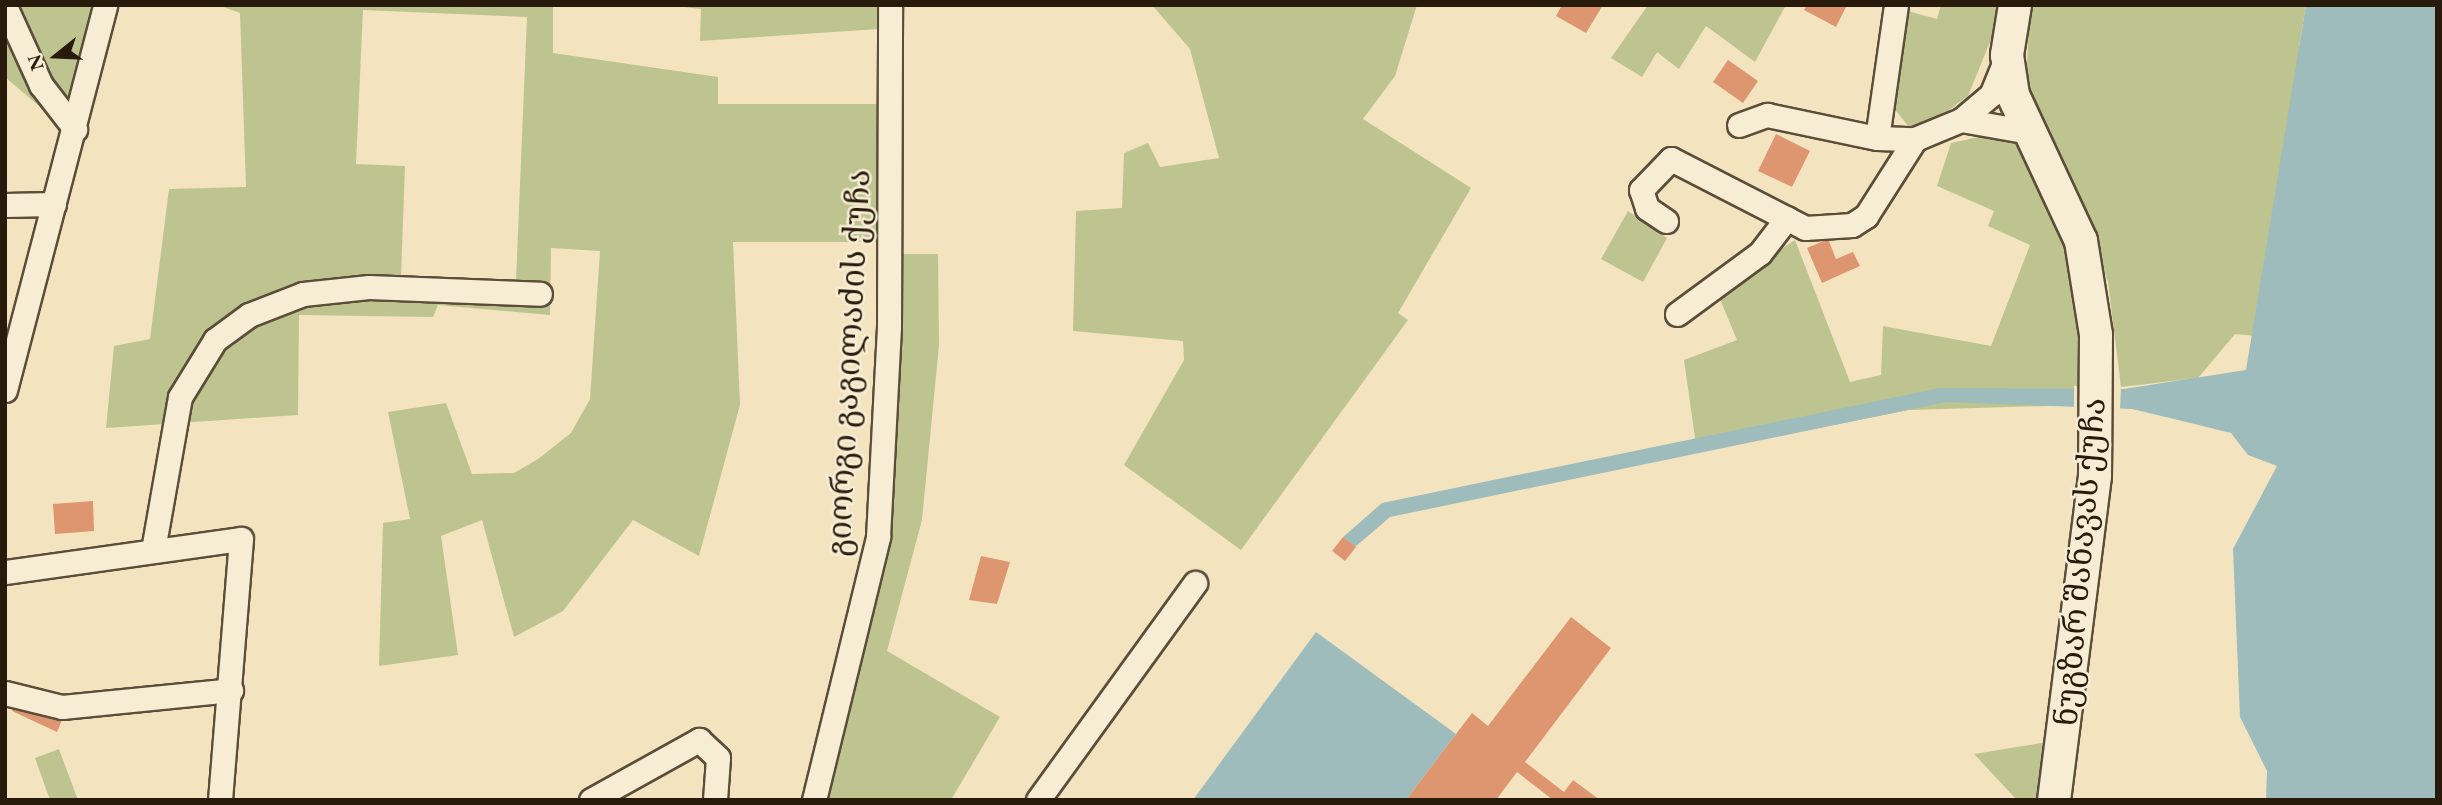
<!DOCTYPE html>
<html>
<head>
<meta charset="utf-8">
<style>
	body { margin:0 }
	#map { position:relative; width:2442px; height:805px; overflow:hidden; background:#f3e4bf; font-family:"EB Garamond","Noto Serif Georgian",serif }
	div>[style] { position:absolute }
	.green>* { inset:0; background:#bdc490 }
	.water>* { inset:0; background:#9ebcbb }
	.pier>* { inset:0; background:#f3e4bf }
	.building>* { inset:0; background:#de9670 }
	.roads { filter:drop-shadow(2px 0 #5b4d39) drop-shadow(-2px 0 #5b4d39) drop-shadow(0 2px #5b4d39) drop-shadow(0 -2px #5b4d39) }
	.minor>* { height:23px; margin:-11.5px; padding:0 11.5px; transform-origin:11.5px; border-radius:11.5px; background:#f7edd5 }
	.secondary>* { height:32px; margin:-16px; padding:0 16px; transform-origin:16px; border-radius:16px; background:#f7edd5 }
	span { translate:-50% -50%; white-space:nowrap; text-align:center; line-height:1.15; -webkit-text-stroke:5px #f7edd5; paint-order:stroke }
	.street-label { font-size:32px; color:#281b0c }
	.frame { position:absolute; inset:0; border:7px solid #281b0c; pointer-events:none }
	.north { position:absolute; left:21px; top:21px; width:70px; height:70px; -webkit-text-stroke:5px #f7edd5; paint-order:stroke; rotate:252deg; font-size:19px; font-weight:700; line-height:28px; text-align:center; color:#281b0c }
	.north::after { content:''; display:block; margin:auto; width:24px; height:32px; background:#281b0c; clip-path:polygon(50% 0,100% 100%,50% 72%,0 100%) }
</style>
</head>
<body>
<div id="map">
	<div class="green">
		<div style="clip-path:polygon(5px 5px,94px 5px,66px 129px,5px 77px)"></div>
		<div style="clip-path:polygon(evenodd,218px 5px,553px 5px,553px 53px,718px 77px,718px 104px,879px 104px,881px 242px,733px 242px,740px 405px,699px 556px,633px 520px,563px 611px,514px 637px,482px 520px,441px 536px,458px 655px,379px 666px,383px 523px,410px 519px,388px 412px,446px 403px,472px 474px,514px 473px,538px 459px,571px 433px,590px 399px,600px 251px,551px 248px,550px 315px,438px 305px,433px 317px,299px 315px,298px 415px,106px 428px,114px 346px,150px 339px,169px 189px,246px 187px,240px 13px,218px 5px,363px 10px,527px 17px,516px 281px,401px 276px,405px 166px,356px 164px,363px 10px)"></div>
		<div style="clip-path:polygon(666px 5px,878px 5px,879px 29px,700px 41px,701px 9px)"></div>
		<div style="clip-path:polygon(1152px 5px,1417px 5px,1395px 76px,1363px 119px,1471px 188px,1398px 313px,1408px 320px,1241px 550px,1124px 465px,1184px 360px,1183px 341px,1073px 331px,1076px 211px,1122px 208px,1124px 153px,1148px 143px,1160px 167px,1219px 158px,1190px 49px)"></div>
		<div style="clip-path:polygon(1648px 5px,1786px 5px,1755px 62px,1706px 26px,1679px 69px,1657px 52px,1642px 77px,1611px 58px)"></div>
		<div style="clip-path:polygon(1941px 5px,2005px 5px,1968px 96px,1929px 125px,1909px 127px,1888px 101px,1904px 10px,1937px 19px)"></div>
		<div style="clip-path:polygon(2030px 5px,2306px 5px,2299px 47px,2321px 43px,2255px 336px,2235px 334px,2198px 378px,2121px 387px,2108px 282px,2086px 215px,2026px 85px)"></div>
		<div style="clip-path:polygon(1997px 133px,2020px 142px,2063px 225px,2081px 283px,2079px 405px,1909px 410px,1697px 452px,1684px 360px,1737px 340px,1717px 292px,1795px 240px,1850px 382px,1881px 375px,1883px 326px,1991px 346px,2030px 245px,1988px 226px,1994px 211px,1937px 186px,1951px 143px)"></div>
		<div style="clip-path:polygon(1628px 211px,1667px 238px,1643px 282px,1601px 259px)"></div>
		<div style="clip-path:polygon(896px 254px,938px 254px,939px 345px,922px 520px,887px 651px,1000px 717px,951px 800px,820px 800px,869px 628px,886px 542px)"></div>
		<div style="clip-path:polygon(2053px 741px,2038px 800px,2017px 800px,1974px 754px)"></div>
		<div style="clip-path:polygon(59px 749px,78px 800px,50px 800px,35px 758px)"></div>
	</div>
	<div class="water">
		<div style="clip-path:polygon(2306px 5px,2437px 5px,2437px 800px,2266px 800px,2267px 771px,2240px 717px,2233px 549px,2277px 466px,2248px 455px,2231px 433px,2174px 419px,2132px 409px,1946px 402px,1390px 517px,1355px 547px,1343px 537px,1382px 503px,1940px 388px,2124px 389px,2246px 370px)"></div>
		<div style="clip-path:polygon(1316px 632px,1456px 734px,1406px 800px,1193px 800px)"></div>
	</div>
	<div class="pier">
		<div style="clip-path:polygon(2074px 386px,2121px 386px,2120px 412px,2074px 410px)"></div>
	</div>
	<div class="building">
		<div style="clip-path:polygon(1562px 5px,1603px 5px,1586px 33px,1556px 16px)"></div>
		<div style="clip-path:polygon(1807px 5px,1847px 5px,1836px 27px,1804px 10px)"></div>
		<div style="clip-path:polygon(1728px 60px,1758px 81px,1743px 103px,1713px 82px)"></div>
		<div style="clip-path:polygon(1776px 134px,1810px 151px,1792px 187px,1758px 171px)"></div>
		<div style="clip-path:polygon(1828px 239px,1836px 259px,1853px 252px,1860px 266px,1822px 283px,1807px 248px)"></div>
		<div style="clip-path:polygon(93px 501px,94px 531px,55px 534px,53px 504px)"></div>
		<div style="clip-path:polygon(1343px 537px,1356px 547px,1345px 561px,1332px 551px)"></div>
		<div style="clip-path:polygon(981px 556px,1010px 562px,997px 604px,969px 600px)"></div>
		<div style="clip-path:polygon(1571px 617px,1611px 648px,1525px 762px,1564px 792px,1573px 780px,1600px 800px,1553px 800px,1517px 772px,1496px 800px,1406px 800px,1472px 713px,1488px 726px)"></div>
		<div style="clip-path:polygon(18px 699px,62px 720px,57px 732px,12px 711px)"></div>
	</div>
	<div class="roads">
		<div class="minor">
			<div style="left:1896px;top:5px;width:134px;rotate:98.1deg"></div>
			<div style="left:1877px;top:138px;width:38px;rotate:2deg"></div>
			<div style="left:1915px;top:139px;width:50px;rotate:-22.4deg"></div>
			<div style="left:1961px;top:120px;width:39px;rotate:-40deg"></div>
			<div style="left:1991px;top:95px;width:42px;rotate:-67.7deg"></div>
			<div style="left:5px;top:6px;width:87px;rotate:65.5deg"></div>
			<div style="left:41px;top:85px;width:56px;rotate:52.3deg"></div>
			<div style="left:1961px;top:120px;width:65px;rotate:9.8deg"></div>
			<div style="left:1739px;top:125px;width:30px;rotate:-20deg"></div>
			<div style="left:1767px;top:115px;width:112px;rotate:11.8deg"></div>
			<div style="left:5px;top:205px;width:49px;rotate:-1.2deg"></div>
			<div style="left:1666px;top:221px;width:23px;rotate:-146deg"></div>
			<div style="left:1647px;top:208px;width:19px;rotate:-108deg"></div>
			<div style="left:1641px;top:190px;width:43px;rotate:-45.9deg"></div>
			<div style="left:1671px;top:159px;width:151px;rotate:27.2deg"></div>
			<div style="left:1805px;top:228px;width:47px;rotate:-3.7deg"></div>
			<div style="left:1852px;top:225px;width:17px;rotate:-33deg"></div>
			<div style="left:1866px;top:216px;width:91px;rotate:-57.5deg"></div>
			<div style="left:1677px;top:314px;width:103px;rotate:-36.3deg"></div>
			<div style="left:1760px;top:253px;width:44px;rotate:-52.4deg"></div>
			<div style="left:5px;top:390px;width:398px;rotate:-75.4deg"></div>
			<div style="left:153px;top:550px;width:155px;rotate:-80deg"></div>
			<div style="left:180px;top:397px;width:67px;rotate:-58.4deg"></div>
			<div style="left:215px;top:340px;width:42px;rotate:-36.3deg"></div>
			<div style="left:249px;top:315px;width:58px;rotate:-21.3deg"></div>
			<div style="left:303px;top:294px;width:66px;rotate:-6.1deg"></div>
			<div style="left:369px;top:287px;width:171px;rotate:2.3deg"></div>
			<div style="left:5px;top:572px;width:238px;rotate:-8deg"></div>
			<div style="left:241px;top:539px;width:262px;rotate:94.6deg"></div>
			<div style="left:5px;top:693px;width:59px;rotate:13.8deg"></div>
			<div style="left:62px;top:707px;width:170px;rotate:-5.7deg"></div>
			<div style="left:591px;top:800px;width:124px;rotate:-29.1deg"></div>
			<div style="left:699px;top:740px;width:26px;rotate:43deg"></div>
			<div style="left:718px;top:758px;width:42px;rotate:94.1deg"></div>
			<div style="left:814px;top:800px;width:271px;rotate:-76.3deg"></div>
			<div style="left:878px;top:537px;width:211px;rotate:-87deg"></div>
			<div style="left:889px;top:326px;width:321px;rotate:-89.8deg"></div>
			<div style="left:1038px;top:800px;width:268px;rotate:-54.1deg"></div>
		</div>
		<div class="secondary">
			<div style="left:2015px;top:5px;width:51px;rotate:99.1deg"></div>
			<div style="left:2007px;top:55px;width:40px;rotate:81.5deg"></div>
			<div style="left:2013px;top:95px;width:161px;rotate:65deg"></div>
			<div style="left:2081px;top:241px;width:95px;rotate:80.9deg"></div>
			<div style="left:2096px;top:335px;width:141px;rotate:90.4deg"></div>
			<div style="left:2095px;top:476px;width:327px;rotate:97.2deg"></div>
		</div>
	</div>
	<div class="street-label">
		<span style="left:849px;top:363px;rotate:-87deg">გიორგი გაგილაძის ქუჩა</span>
		<span style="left:2080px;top:562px;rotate:-85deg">ნუგზარ შანავას ქუჩა</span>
	</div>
	<div class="frame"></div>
	<div class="north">N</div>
</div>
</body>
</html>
